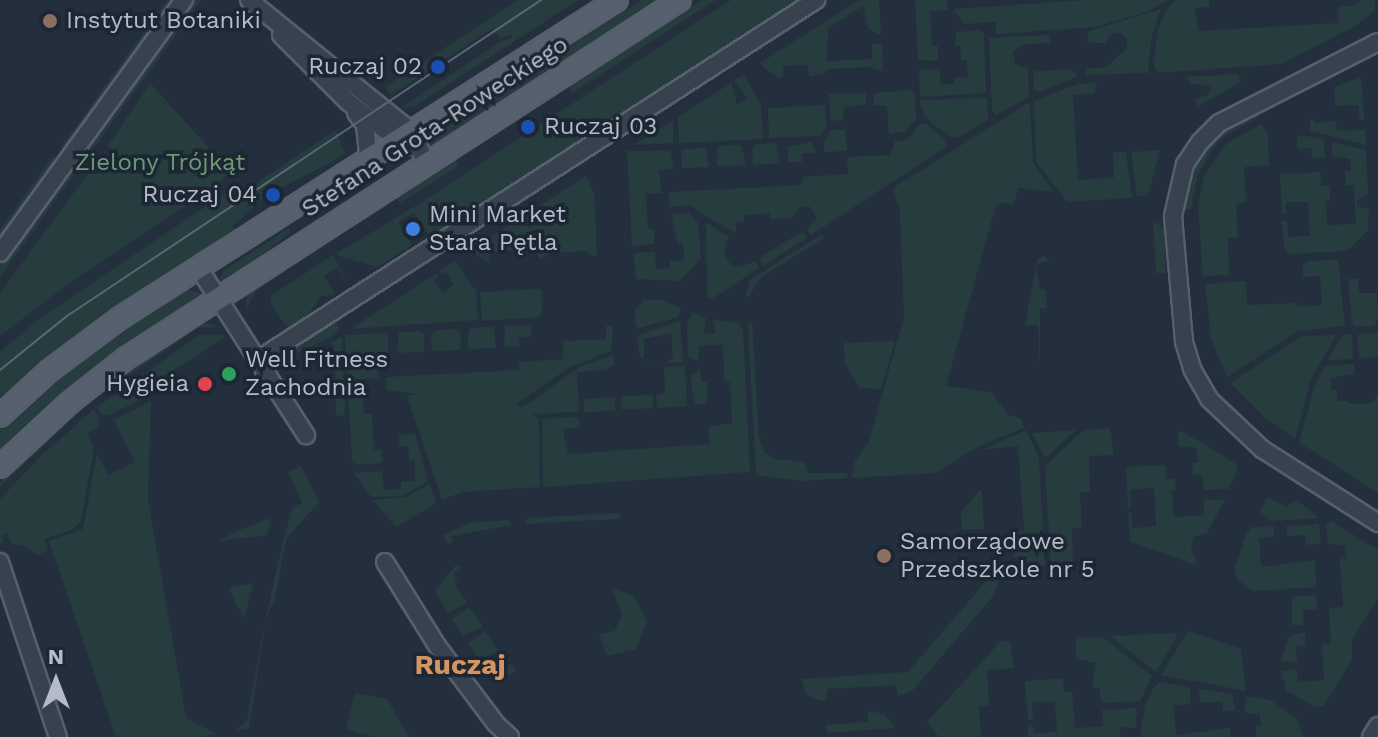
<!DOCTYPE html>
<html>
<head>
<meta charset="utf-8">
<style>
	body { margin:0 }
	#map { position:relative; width:1378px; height:737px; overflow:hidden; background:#242f3e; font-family:"Work Sans",sans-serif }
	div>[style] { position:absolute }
	.green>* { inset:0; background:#263c3f }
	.roads { filter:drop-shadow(2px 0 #565f6c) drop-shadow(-2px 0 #565f6c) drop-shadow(0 2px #565f6c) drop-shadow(0 -2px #565f6c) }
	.minor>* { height:16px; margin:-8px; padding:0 8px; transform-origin:8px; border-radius:8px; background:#38414e }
	.major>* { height:20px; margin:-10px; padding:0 10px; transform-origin:10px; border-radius:10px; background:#56606e }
	.tram>* { height:2px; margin:-1px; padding:0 1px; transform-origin:1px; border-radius:1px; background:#5a6575 }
	.dots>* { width:22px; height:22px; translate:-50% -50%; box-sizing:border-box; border:4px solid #1d2633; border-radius:50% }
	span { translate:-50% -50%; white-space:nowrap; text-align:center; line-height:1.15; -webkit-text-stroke:7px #1d2633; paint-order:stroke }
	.poi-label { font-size:24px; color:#b4bcc9 }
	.left { translate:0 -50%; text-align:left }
	.right { translate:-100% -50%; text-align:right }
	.street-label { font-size:24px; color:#b4bcc9 }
	.park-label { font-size:24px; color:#6b9a76 }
	.quarter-label { font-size:28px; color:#d59563; font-weight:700 }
	.north { position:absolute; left:16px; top:641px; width:80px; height:80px; -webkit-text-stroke:6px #1d2633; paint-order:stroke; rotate:0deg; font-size:22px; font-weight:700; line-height:32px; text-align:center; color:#b4bcc9 }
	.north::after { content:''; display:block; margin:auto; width:28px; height:36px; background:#b4bcc9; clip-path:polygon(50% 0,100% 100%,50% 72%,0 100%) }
</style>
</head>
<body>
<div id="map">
	<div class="green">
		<div style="clip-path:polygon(167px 0,175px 0,63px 151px,61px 147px)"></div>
		<div style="clip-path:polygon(193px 0,201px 0,83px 163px,78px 161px)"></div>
		<div style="clip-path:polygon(518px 0,578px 0,415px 106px,401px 108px,501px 41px,512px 39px,512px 34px,500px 38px,491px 29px,391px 95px,385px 87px)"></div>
		<div style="clip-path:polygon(641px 0,665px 0,441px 145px,426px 146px,428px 138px)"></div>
		<div style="clip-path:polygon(701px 0,716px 0,572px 93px,568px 87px)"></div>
		<div style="clip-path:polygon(731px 0,801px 0,474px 211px,472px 209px,430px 236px,414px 213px,398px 222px,412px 245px,378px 267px,339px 256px,337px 253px,411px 209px)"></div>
		<div style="clip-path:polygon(859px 0,879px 0,881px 35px,868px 29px,863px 6px,828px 28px,827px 61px,872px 59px,872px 44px,882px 43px,883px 71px,870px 67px,829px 69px,822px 75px,809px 76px,808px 65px,783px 66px,783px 77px,778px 77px,763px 67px,760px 63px)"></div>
		<div style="clip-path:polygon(915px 0,947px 0,948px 10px,930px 11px,932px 46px,938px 46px,938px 61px,918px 60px)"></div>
		<div style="clip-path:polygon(1087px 0,1168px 0,1149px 11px,1095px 27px,996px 34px,996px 22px,964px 24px,953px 9px)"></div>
		<div style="clip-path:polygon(1176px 0,1209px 0,1209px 7px,1194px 8px,1199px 31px,1339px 23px,1338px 6px,1353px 6px,1362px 0,1375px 0,1375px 11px,1355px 26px,1281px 64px,1157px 73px,1154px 64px,1158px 29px,1169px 6px)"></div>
		<div style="clip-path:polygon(1161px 9px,1152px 35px,1148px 73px,1085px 75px,1087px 69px,1106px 67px,1127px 48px,1127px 39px,1120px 33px,1111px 34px,1105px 43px,1090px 43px,1087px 40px,1089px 31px)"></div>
		<div style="clip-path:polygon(980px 30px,984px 34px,986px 93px,920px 97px,919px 70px,939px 69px,941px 85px,954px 84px,954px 78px,968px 77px,967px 60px,961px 60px,960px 46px,955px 46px,956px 32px)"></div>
		<div style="clip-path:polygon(1049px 35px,1050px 43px,1025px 44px,1013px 51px,1015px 64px,1028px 68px,1029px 97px,996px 115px,992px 110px,989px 38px)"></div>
		<div style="clip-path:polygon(1033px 68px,1038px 71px,1071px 69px,1078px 76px,1039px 92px,1034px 89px)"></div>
		<div style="clip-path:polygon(1238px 74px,1241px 82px,1197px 107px,1196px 98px,1208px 95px,1211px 86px,1191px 84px,1185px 77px)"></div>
		<div style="clip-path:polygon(744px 75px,761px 105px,763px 139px,679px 143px,678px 117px,731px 83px,737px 104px,748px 99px,734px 80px)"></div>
		<div style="clip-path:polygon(1361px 77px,1364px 120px,1360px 120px,1358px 105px,1335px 106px,1334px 87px)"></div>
		<div style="clip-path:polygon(1097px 82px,1094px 93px,1073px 95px,1078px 180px,1114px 178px,1113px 152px,1126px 152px,1132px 198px,1067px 202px,1036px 161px,1034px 101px,1078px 84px)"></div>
		<div style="clip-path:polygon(150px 83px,230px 171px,219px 183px,67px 285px,0 336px,0 293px,101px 156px,105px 159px,112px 150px,108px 146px)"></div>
		<div style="clip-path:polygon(911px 90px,915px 94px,916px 119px,905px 132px,889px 134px,887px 106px,874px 105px,873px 93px)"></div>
		<div style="clip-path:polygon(866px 93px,866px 105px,844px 107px,843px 120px,831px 121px,829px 94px)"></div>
		<div style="clip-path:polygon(987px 98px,988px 120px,957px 138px,948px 136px,925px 117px,921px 107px,920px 100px)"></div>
		<div style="clip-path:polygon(1030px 102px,1033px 163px,1054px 192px,1018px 188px,1014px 204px,1001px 203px,995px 208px,946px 386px,991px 392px,1008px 415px,1021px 419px,1024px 428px,979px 446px,936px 473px,852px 478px,855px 461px,869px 441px,904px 318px,900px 212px,893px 188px)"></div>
		<div style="clip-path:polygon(825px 105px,826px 128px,821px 136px,769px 138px,768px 108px)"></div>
		<div style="clip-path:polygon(1256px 112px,1258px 117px,1225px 136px,1212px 149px,1197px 177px,1191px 209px,1182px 209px,1190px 171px,1200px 153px,1221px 132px)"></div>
		<div style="clip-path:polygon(1310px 119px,1314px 119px,1315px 123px,1336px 121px,1337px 131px,1365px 130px,1366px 145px,1310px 131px)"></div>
		<div style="clip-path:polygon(673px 120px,673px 143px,634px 145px)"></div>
		<div style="clip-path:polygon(925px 123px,946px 141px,946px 147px,811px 235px,806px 229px,817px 218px,809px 206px,799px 208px,793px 218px,771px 219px,770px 213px,744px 215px,744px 221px,736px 222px,736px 234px,689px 205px,670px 207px,669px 192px,803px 185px,803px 177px,848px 174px,847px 157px,890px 155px,895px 141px,907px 140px,920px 124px)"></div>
		<div style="clip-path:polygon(1262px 124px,1268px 136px,1269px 165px,1244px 167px,1246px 202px,1236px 203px,1238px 237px,1228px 238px,1229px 275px,1203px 276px,1198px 206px,1204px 176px,1227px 143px)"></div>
		<div style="clip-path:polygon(336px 130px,345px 153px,342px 156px,266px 196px,232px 227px,236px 232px,102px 318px,52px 356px,0 403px,0 352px,39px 319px,233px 188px,238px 195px)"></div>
		<div style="clip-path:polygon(831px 130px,845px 130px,847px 151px,824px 152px,824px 142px)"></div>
		<div style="clip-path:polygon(1301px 135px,1324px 140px,1325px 157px,1312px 158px,1311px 148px,1297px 149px,1297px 137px)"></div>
		<div style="clip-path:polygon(812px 142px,816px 153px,802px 153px,802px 162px,788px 162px,787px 147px)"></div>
		<div style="clip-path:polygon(776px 143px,780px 163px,753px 165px,752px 148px,756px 144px)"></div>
		<div style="clip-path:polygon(1336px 143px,1366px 150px,1368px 194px,1357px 200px,1358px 207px,1369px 208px,1368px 230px,1347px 251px,1288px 254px,1284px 249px,1282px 221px,1287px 221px,1288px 237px,1310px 236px,1308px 202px,1286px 202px,1286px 214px,1282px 214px,1280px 174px,1320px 172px,1321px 186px,1330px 186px,1330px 200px,1326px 201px,1327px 225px,1356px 224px,1354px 185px,1346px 185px,1345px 171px,1351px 171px,1350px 159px,1332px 156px,1332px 145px)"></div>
		<div style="clip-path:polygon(741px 145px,746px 165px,717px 166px,718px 146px)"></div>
		<div style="clip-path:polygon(705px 147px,709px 167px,682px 168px,681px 150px)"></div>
		<div style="clip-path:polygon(670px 150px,674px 169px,658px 170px,662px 193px,646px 194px,648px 229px,654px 230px,654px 244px,632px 246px,627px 151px)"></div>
		<div style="clip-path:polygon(1160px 150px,1148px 195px,1137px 196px,1131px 152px)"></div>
		<div style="clip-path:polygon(53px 156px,59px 160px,0 241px,0 230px)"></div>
		<div style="clip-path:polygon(455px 158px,459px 166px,400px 203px,396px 197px)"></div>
		<div style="clip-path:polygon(72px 168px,76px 172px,0 277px,0 266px)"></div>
		<div style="clip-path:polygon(586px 176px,594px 193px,597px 255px,591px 256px,586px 251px,551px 253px,539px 260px,538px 249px,489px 252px,489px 262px,477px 256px,473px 248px)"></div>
		<div style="clip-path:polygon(375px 209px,256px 291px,246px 310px,247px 296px,253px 289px)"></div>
		<div style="clip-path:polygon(689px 213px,698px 223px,701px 259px,680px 281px,636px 279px,633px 253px,655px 252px,656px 269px,670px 268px,670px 261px,684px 260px,683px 243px,678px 243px,671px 214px)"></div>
		<div style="clip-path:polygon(1153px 221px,1164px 228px,1166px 273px,1156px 273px)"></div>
		<div style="clip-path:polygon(706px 222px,728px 237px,724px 254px,731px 265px,741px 267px,755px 261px,759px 268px,712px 299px,707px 298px)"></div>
		<div style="clip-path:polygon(289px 228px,291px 232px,225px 284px,218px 283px,223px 271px)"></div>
		<div style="clip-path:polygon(803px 231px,807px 238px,763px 266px,759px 258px)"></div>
		<div style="clip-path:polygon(821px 235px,824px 238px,761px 277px,748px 298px,746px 296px,750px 280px)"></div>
		<div style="clip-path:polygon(333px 255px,348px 286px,337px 268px,324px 276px,335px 295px,321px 296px,303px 322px,289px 330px,270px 303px,272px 295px)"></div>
		<div style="clip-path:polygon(1045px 256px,1049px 261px,1037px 264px,1039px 289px,1046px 290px,1047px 308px,1040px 309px,1040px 367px,1038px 325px,1025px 325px,1038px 258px)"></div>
		<div style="clip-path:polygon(1338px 260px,1345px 326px,1298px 331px,1227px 377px,1211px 338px,1205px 284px,1246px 281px,1247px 305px,1297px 303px,1297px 307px,1322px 305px,1320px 276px,1303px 277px,1303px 265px,1307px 261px)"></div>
		<div style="clip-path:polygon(455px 261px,476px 291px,478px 320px,350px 329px,436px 274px,438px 277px,434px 281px,443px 293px,454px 285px,446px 272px,442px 275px,439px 271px)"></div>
		<div style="clip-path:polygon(1348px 279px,1358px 279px,1359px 293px,1377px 293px,1378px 319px,1374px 326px,1355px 327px,1352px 323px)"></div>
		<div style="clip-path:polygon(541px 289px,542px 312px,538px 317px,482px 321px,480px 292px)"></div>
		<div style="clip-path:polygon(188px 290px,203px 293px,204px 297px,0 456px,0 428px,41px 388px,77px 359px,175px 293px)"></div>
		<div style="clip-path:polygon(644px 300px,662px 300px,681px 308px,678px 317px,639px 328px,636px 326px,635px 309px)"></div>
		<div style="clip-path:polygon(692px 312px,706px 318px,704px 334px,716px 333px,712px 319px,737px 323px,743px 329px,750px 472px,543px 487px,542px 419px,576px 417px,580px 421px,580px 427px,563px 429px,568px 454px,709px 444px,709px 427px,732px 423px,730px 382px,724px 381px,723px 345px,699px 346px,698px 361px,688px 357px,687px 325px)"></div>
		<div style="clip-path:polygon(335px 321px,340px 330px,330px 338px,283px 359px,295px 345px)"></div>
		<div style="clip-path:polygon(680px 321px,683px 362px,663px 363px,673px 358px,671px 333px,644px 339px,644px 359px,653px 362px,640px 358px,637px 339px,641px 334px)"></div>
		<div style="clip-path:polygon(752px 322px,759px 436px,764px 452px,774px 459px,805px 462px,808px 473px,847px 473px,848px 478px,800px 481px,756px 475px,748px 324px)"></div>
		<div style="clip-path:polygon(209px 323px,219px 327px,198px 328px,90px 402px,0 487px,0 482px,35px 446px,89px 399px,199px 324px)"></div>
		<div style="clip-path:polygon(531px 325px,531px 336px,518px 338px,519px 346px,504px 347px,505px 326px)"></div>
		<div style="clip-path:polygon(494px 326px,496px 348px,468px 349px,468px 333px,471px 328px)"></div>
		<div style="clip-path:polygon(606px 326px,613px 326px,611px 351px,570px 367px,516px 404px,521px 407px,529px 403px,580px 367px,610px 356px,614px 358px,614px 364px,605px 370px,577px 372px,579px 412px,532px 414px,539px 419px,540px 487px,462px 492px,442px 500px,407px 396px,418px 394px,386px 390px,386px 377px,519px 370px,519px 362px,563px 359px,563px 341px,606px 339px)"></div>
		<div style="clip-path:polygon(456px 329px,461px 333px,460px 350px,432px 351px,431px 334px,436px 330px)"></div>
		<div style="clip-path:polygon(419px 331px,424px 334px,424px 352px,397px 353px,399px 332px)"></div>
		<div style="clip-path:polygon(388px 333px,388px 353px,375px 355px,379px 378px,362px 379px,364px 414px,372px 414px,374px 450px,382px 450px,382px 463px,356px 465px,352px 461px,345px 335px)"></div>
		<div style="clip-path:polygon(1378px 333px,1378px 357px,1359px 358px,1358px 334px)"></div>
		<div style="clip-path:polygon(222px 334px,224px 338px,152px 384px,152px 394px,107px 416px,100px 413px,97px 407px,199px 335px)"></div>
		<div style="clip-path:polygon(1352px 334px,1353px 359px,1328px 360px,1342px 335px)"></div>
		<div style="clip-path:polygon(1336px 335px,1311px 379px,1295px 439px,1265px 418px,1230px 383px,1302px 336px)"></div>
		<div style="clip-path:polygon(342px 337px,345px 415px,336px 416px,335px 352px,331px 342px)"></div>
		<div style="clip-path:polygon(895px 341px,881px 389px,859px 388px,845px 363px,844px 343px)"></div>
		<div style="clip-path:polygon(1354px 364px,1354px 374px,1331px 378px,1331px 390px,1337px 390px,1337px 401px,1348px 401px,1349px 404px,1371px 403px,1378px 396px,1378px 493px,1299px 442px,1315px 386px,1325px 366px)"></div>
		<div style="clip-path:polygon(685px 366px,687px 406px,657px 408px,656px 395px,665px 393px,664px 367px)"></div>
		<div style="clip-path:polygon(700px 369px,701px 382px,707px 382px,707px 404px,695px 405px,690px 376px)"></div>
		<div style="clip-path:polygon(653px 395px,653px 408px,622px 410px,621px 396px)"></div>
		<div style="clip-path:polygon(615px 397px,615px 411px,584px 412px,584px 399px)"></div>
		<div style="clip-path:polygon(151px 401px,148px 499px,186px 718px,216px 734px,201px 737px,116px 737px,49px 541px,83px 529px,97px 454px,108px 475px,135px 462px,114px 420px)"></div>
		<div style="clip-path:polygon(94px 409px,99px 421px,97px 428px,87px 433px,94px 448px,81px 521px,71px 530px,44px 539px,48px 551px,37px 555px,24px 546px,11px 544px,8px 534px,1px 536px,4px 544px,0 542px,0 499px,42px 455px)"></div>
		<div style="clip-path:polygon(1110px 428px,1114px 455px,1089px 456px,1090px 492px,1080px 493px,1082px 527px,1072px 529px,1073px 565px,1051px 567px,1045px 466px,1084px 430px)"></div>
		<div style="clip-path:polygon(1026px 430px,1039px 457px,1045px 566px,1019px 561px,1014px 557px,1012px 534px,1024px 530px,1018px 446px,981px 450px)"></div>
		<div style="clip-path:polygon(1076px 430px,1045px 458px,1032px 433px)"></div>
		<div style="clip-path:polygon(1182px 431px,1235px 463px,1238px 469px,1229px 489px,1203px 490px,1202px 475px,1193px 475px,1192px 463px,1198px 462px,1196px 448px,1178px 446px,1178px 432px)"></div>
		<div style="clip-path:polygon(415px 434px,428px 481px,401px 496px,371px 497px,354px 473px,382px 471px,384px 490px,401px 489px,401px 482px,415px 481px,415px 461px,409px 460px,408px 446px,399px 446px,399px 435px)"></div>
		<div style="clip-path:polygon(1165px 465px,1166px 479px,1175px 479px,1176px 490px,1172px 491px,1174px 517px,1204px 515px,1204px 499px,1225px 500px,1206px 534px,1194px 536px,1191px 546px,1197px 565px,1130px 542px,1128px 513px,1131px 513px,1133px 528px,1156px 526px,1154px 488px,1130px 490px,1131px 508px,1128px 508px,1126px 467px)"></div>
		<div style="clip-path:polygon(301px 466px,319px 502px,286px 539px,275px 599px,266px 618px,249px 728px,235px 731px,247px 720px,265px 621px,283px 542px,292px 508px,302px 503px,288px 472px)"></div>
		<div style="clip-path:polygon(430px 484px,436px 503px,396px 527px,373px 500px,406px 497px)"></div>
		<div style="clip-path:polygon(979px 491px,982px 491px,984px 529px,962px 530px,961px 512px)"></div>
		<div style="clip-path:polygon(1267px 497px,1286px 506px,1296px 500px,1320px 518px,1270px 521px,1260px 512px)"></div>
		<div style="clip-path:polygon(622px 513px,618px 519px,524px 524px,527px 518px)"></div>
		<div style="clip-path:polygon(271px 518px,267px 535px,219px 541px,234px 532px)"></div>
		<div style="clip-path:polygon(508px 520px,512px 525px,451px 536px,453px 541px,448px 544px,443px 535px,470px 523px)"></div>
		<div style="clip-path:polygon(1331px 521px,1378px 550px,1378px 599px,1352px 639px,1352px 660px,1323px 706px,1316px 707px,1286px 690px,1281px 671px,1297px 669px,1298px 682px,1324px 680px,1322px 645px,1331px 644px,1329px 608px,1343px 607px,1340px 559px,1346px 558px,1345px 546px,1328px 544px,1326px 524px)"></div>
		<div style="clip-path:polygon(1319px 524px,1321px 544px,1306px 545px,1305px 535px,1287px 536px,1286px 526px)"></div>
		<div style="clip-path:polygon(1274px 526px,1274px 537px,1259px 538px,1261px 567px,1315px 560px,1316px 587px,1252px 591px,1237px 579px,1234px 571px,1246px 534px,1252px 527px)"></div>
		<div style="clip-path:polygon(456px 565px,462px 567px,453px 573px,458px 580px,454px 583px,467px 603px,448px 613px,435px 591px)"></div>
		<div style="clip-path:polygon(1000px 565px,1004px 565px,994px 595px,913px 690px,898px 696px,896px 685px,827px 689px,827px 700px,821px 701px,807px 695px,801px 679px,908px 672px)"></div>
		<div style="clip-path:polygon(253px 583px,244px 619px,228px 588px)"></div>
		<div style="clip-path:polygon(611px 587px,634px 596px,647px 622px,636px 649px,607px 656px,599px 634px,615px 631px,622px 614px)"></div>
		<div style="clip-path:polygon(1316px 595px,1317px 609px,1303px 610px,1304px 625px,1292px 625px,1292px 597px)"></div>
		<div style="clip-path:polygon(469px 607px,483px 627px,463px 636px,452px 619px)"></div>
		<div style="clip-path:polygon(485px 631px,498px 651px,480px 660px,468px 643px)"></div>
		<div style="clip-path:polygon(1188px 631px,1241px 649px,1246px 691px,1161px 675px)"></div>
		<div style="clip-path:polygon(1305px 632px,1305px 645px,1296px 646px,1297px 662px,1281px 661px,1289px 636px)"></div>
		<div style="clip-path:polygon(1175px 633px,1177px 637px,1156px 672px,1110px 636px)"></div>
		<div style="clip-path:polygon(1102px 637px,1152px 676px,1140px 701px,1101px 703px,1100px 688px,1092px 688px,1096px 663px,1076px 659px,1076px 642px,1078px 638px)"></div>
		<div style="clip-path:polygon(1001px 641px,1010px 642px,1014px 668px,987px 670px,989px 705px,979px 706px,981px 737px,939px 737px,927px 722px)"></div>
		<div style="clip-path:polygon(500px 655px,508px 666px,512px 664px,516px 671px,496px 682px,484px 666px)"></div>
		<div style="clip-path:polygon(1063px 678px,1064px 692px,1072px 692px,1075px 728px,1103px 726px,1102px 710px,1137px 708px,1136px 728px,1121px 727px,1120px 737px,1028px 737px,1028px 725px,1033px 725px,1034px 733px,1057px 732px,1055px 701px,1032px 702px,1033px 719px,1028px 720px,1025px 681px)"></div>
		<div style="clip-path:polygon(1160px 682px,1190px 688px,1191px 703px,1174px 706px,1176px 735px,1230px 728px,1230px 737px,1140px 737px,1145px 706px,1153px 688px)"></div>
		<div style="clip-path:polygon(1199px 689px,1232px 694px,1235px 710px,1223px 711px,1222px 702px,1200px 702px)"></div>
		<div style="clip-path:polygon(355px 693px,387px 699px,409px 737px,375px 737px,346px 729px)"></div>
		<div style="clip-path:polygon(1247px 696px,1270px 700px,1297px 719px,1303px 737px,1256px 737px,1256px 727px,1261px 726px,1260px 713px,1249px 714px,1244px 710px)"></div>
		<div style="clip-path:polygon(868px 711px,884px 714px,895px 728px,828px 733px,825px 725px,868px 722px)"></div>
	</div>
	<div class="roads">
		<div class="minor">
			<div style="left:249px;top:0;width:211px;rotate:39deg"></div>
			<div style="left:413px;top:133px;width:34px;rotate:67deg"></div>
			<div style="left:281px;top:35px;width:95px;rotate:45deg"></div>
			<div style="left:348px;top:102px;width:74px;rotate:37.3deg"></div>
			<div style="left:1378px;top:42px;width:178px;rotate:153deg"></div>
			<div style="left:1219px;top:123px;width:27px;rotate:135deg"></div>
			<div style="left:1200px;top:142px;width:27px;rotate:124deg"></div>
			<div style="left:1185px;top:164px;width:53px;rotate:103deg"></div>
			<div style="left:1173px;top:216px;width:126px;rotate:85deg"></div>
			<div style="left:1184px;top:342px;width:28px;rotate:73deg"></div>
			<div style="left:1192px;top:369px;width:34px;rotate:60deg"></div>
			<div style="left:1209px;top:399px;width:73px;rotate:43.3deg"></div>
			<div style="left:1262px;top:449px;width:138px;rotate:32.5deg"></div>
			<div style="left:356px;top:113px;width:15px;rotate:53deg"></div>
			<div style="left:365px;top:125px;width:36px;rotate:84deg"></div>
			<div style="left:0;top:253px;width:313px;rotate:-54deg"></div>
			<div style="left:198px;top:267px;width:200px;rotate:57.3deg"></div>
			<div style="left:259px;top:359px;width:663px;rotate:-32.8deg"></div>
			<div style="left:0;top:562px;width:184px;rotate:71.7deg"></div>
			<div style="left:385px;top:562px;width:100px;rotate:58.1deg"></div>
			<div style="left:438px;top:647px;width:96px;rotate:53deg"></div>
			<div style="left:496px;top:724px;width:19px;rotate:43deg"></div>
			<div style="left:1371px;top:737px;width:13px;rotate:-58deg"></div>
		</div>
		<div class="major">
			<div style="left:0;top:416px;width:67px;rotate:-42.6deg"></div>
			<div style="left:49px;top:371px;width:89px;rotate:-36.7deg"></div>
			<div style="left:120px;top:318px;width:590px;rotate:-32.61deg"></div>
			<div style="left:0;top:467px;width:94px;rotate:-42.8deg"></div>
			<div style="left:69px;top:403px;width:71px;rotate:-38.2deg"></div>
			<div style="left:125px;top:359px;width:661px;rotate:-32.9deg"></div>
		</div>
	</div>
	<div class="tram">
		<div style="left:0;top:370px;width:86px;rotate:-38.9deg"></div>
		<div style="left:67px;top:316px;width:570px;rotate:-33.69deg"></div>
	</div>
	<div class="dots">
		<div style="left:50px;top:21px;background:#8d6e63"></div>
		<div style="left:438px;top:67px;background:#1a4fb4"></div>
		<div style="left:528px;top:127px;background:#1a4fb4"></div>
		<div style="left:273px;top:195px;background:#1a4fb4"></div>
		<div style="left:413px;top:229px;background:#3f7fe0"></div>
		<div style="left:229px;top:374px;background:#2e9e5b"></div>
		<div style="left:205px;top:384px;background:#e0444e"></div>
		<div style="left:884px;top:556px;background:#8d6e63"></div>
	</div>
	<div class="poi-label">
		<span class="left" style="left:66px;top:21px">Instytut Botaniki</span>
		<span class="right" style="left:422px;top:67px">Ruczaj 02</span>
		<span class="left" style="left:544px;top:127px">Ruczaj 03</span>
		<span class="right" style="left:257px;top:195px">Ruczaj 04</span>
		<span class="left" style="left:429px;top:229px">Mini Market<br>Stara Pętla</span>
		<span class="left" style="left:245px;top:374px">Well Fitness<br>Zachodnia</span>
		<span class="right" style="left:189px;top:384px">Hygieia</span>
		<span class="left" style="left:900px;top:556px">Samorządowe<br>Przedszkole nr 5</span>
	</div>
	<div class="street-label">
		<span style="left:435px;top:127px;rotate:-33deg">Stefana Grota-Roweckiego</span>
	</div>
	<div class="park-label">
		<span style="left:160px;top:163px">Zielony Trójkąt</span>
	</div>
	<div class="quarter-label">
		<span style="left:460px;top:665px">Ruczaj</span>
	</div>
	<div class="north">N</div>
</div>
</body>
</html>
